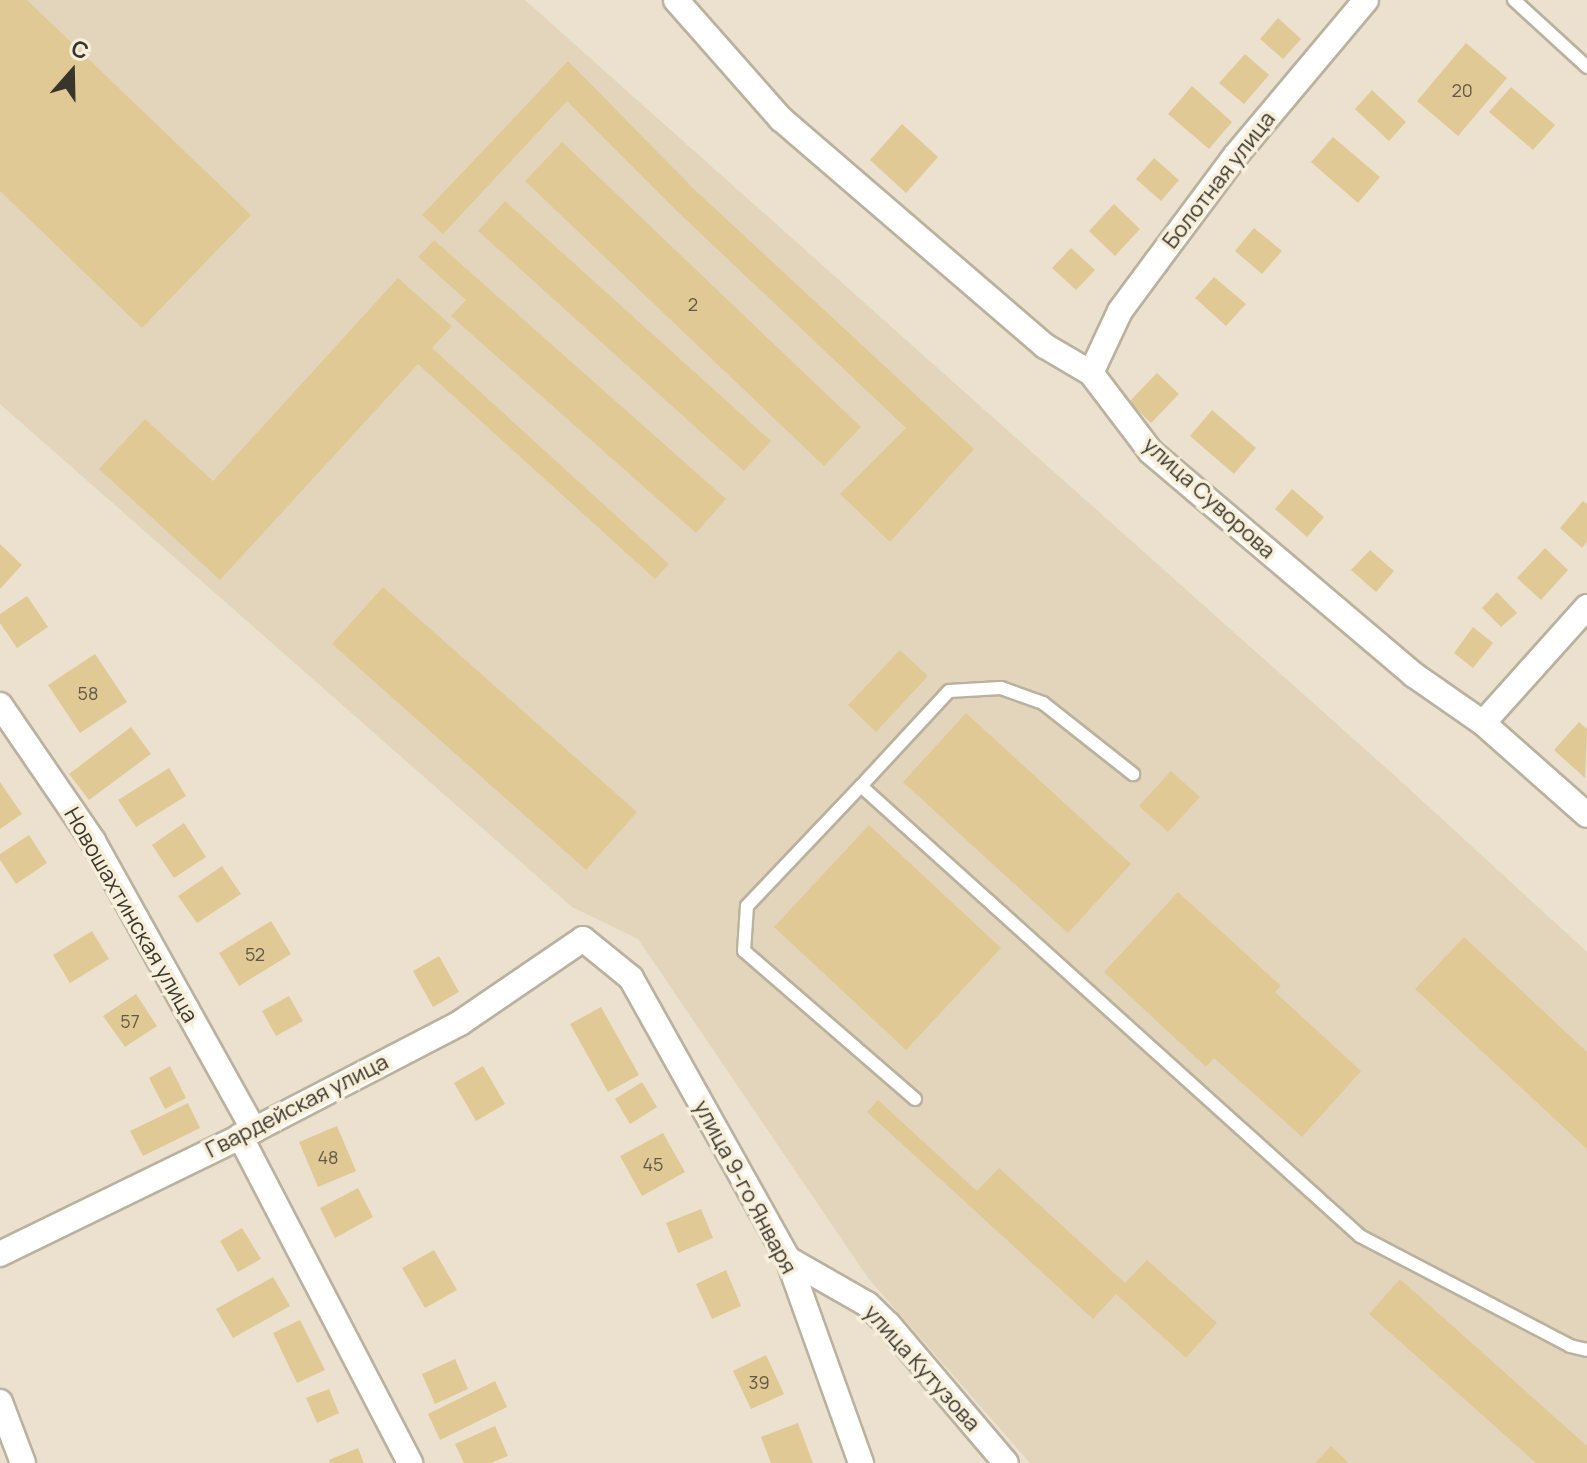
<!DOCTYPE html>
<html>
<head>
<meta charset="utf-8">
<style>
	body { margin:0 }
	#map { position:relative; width:1587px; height:1463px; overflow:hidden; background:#ebe1ce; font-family:Manrope,sans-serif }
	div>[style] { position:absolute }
	.built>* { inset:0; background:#e2d5bb }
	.building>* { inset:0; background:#e1c996 }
	.roads { filter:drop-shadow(2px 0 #bab19f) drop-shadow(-2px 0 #bab19f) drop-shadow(0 2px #bab19f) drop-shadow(0 -2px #bab19f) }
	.service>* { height:12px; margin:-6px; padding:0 6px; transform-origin:6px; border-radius:6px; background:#fff }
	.minor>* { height:24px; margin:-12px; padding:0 12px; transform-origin:12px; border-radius:12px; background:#fff }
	span { translate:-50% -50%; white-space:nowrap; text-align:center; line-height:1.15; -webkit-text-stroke:7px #f8efdb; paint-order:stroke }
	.number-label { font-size:18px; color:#625a47 }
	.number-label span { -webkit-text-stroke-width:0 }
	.street-label { font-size:22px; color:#38352d }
	.north { position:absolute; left:32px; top:32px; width:80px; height:80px; -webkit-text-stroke:6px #f8efdb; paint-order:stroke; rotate:20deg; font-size:22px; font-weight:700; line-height:32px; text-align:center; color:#38352d }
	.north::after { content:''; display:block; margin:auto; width:28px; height:36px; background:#38352d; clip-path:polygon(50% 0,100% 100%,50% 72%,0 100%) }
</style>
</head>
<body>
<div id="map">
	<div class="built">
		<div style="clip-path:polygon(0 0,525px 0,1394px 775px,1587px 952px,1587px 1463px,1030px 1463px,868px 1278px,638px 939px,572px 907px,0 404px)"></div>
	</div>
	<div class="building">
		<div style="clip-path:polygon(0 0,27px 0,251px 215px,142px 328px,0 191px)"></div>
		<div style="clip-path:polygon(1278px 18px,1301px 39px,1283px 59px,1260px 39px)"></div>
		<div style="clip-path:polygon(1466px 43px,1507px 78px,1458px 136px,1417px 101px)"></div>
		<div style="clip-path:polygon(1245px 54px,1269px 75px,1244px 104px,1219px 83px)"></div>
		<div style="clip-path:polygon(568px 61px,696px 191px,974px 449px,890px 542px,840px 494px,906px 428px,679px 213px,567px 101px,443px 234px,422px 215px)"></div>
		<div style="clip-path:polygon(1192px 86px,1232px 122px,1209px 149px,1168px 114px)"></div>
		<div style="clip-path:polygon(1511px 87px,1555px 125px,1533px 150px,1489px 112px)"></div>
		<div style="clip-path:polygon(1372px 90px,1406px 122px,1389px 141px,1355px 109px)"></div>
		<div style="clip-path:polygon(902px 124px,938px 157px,906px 193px,870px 160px)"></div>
		<div style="clip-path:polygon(1333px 137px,1380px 177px,1358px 203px,1311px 162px)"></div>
		<div style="clip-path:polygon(562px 142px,861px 427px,824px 466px,525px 181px)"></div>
		<div style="clip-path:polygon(1154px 158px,1179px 180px,1161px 201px,1136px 179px)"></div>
		<div style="clip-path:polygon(505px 201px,771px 441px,744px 471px,478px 231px)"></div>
		<div style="clip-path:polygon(1114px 204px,1140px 229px,1115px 256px,1089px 231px)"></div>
		<div style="clip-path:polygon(1254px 228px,1282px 251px,1262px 274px,1235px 251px)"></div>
		<div style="clip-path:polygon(434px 240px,726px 499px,696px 533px,451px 316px,466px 300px,418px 257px)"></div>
		<div style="clip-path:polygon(1071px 248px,1095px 270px,1076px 290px,1052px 268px)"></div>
		<div style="clip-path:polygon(1214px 277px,1246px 304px,1226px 326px,1195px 298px)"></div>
		<div style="clip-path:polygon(398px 278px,452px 326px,432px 348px,669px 564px,655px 579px,418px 364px,220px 580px,99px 469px,145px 419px,213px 481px)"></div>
		<div style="clip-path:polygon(1157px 373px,1179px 394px,1151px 423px,1129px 402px)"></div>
		<div style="clip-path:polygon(1212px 410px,1256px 448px,1234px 474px,1190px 436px)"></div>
		<div style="clip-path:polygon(1292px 489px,1324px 517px,1307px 537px,1275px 509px)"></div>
		<div style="clip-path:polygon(1583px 501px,1587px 504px,1587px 542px,1582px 548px,1560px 528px)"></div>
		<div style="clip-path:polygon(0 544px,22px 565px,0 589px)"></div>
		<div style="clip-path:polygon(1545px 548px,1568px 570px,1541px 600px,1517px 578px)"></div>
		<div style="clip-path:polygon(1370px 550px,1394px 571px,1376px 592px,1351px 570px)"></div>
		<div style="clip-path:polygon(383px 587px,637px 812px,586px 870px,332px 644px)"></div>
		<div style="clip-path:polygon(1497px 592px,1517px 613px,1501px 627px,1482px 608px)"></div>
		<div style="clip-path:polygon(27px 596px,48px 627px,17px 648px,0 623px,0 614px)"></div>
		<div style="clip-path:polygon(1473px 627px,1493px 643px,1473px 668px,1454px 653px)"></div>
		<div style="clip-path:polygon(900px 650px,928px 676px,876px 732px,848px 705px)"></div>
		<div style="clip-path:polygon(95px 654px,127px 702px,80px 733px,48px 685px)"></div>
		<div style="clip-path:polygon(966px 713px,1131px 864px,1068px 933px,903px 782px)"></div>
		<div style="clip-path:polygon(1579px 722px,1587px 729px,1585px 778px,1554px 750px)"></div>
		<div style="clip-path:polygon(131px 727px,151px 754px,89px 800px,69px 774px)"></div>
		<div style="clip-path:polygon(169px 768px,186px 796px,136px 827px,118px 800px)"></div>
		<div style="clip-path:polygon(1171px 771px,1200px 797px,1168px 832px,1139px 806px)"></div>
		<div style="clip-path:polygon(0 782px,22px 814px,0 829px)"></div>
		<div style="clip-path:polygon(184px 823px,206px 857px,174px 878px,152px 845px)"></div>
		<div style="clip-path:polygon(869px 825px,1001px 948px,906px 1050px,774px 927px)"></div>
		<div style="clip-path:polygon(29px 835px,47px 863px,16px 884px,0 860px,0 854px)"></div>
		<div style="clip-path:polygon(222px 866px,241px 894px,197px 923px,178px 896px)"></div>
		<div style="clip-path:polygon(1178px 892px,1281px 986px,1275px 992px,1361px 1071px,1302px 1137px,1214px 1058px,1206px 1067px,1104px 972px)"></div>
		<div style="clip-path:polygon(271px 921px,291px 954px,239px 986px,219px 953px)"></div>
		<div style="clip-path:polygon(92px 931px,109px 959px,70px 983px,53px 955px)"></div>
		<div style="clip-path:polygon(1464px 937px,1587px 1052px,1587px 1149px,1415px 989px)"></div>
		<div style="clip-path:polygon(439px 956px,459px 992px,433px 1007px,413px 971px)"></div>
		<div style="clip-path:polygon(136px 994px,157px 1026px,125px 1047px,103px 1016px)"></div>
		<div style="clip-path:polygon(289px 996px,303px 1021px,276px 1036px,262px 1011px)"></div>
		<div style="clip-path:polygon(601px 1007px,639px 1075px,608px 1092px,570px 1024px)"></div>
		<div style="clip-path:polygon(170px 1066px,186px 1098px,165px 1109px,149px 1078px)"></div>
		<div style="clip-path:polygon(483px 1066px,505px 1104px,476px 1121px,454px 1083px)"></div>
		<div style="clip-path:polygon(642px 1082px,657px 1107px,630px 1124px,615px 1099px)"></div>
		<div style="clip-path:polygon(878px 1100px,977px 1191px,999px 1168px,1125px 1283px,1147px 1260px,1217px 1323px,1186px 1358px,1116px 1294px,1093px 1319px,867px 1112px)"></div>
		<div style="clip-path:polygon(188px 1103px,200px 1128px,143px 1156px,130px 1131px)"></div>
		<div style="clip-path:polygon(337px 1126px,356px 1171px,318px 1187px,299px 1142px)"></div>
		<div style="clip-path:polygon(663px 1133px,685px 1172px,642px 1196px,620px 1156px)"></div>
		<div style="clip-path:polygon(358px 1188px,373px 1217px,335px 1238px,320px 1208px)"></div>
		<div style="clip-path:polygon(701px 1209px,713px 1238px,678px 1253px,666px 1223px)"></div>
		<div style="clip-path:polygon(242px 1228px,261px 1259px,238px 1272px,220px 1241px)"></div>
		<div style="clip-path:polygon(434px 1250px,457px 1290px,425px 1308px,402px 1268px)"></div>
		<div style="clip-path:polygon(726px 1270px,741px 1306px,712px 1319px,696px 1284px)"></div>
		<div style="clip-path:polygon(273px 1277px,290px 1306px,233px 1338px,216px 1309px)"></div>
		<div style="clip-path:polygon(1400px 1279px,1587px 1446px,1587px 1463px,1536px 1463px,1369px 1314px)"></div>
		<div style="clip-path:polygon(300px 1320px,325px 1370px,297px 1383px,273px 1333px)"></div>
		<div style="clip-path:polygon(766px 1355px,784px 1394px,751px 1409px,733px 1371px)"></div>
		<div style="clip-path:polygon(455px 1359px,468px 1389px,435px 1404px,422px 1374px)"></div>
		<div style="clip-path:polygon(495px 1381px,507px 1407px,440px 1440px,428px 1414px)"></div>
		<div style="clip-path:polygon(329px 1389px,339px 1413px,317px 1423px,306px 1398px)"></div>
		<div style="clip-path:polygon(798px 1423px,813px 1463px,771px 1463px,761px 1437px)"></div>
		<div style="clip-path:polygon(495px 1426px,508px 1456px,491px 1463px,464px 1463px,455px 1444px)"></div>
		<div style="clip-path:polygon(1331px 1446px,1349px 1463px,1315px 1463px)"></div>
		<div style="clip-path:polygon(358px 1448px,364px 1463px,330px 1463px,329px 1460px)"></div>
	</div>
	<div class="roads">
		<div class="service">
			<div style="left:1514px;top:0;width:99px;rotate:42.5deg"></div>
			<div style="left:861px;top:786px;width:129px;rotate:-47.2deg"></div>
			<div style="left:949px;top:691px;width:52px;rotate:-3.3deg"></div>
			<div style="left:1001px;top:688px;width:45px;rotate:19.7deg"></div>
			<div style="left:1043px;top:703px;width:115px;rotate:38.3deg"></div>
			<div style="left:915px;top:1099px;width:226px;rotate:-139.1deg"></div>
			<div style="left:744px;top:951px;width:45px;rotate:-86.2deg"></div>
			<div style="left:747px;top:906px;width:166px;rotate:-46.5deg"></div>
			<div style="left:861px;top:786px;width:672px;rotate:42.04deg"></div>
			<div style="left:1360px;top:1236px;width:237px;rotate:27.6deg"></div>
			<div style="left:1570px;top:1346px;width:17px;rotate:13deg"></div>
		</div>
		<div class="minor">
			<div style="left:676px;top:0;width:159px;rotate:48.6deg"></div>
			<div style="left:781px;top:119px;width:348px;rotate:40.7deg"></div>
			<div style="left:1045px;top:346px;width:53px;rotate:30.4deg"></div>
			<div style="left:1091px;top:373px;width:99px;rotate:52.8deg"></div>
			<div style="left:1151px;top:452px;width:345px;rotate:40.3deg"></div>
			<div style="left:1414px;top:675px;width:84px;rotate:34.8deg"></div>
			<div style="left:1483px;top:723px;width:139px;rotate:41.5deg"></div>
			<div style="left:1091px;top:373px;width:68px;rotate:-64.9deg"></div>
			<div style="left:1120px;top:311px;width:62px;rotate:-53.5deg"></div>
			<div style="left:1157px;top:261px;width:132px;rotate:-53.3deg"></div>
			<div style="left:1236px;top:155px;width:202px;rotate:-50deg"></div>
			<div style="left:0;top:705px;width:165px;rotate:55.6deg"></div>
			<div style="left:93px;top:841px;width:331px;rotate:60.9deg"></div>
			<div style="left:1483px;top:723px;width:156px;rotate:-48.1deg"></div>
			<div style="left:240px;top:1136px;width:369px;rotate:62.5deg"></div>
			<div style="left:0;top:1254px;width:283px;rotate:-26deg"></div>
			<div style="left:254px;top:1130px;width:232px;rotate:-27.4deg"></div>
			<div style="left:460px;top:1023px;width:149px;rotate:-34.3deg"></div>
			<div style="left:583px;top:939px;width:62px;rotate:39.1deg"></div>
			<div style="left:631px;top:978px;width:322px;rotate:60.8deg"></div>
			<div style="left:788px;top:1259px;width:217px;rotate:70.3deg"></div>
			<div style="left:788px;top:1259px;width:91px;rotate:29.7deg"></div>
			<div style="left:867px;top:1304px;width:29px;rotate:44deg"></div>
			<div style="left:888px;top:1324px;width:182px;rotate:49.7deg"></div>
			<div style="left:0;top:1402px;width:65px;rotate:69.3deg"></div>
		</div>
	</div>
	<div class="number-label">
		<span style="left:1462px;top:90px">20</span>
		<span style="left:693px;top:304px">2</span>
		<span style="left:88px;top:693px">58</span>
		<span style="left:255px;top:954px">52</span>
		<span style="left:130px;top:1021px">57</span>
		<span style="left:328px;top:1157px">48</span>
		<span style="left:653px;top:1164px">45</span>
		<span style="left:759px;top:1382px">39</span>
	</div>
	<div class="street-label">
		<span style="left:1219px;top:180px;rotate:-52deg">Болотная улица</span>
		<span style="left:1209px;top:498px;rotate:42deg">улица Суворова</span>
		<span style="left:131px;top:915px;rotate:60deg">Новошахтинская улица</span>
		<span style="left:297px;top:1106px;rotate:-27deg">Гвардейская улица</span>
		<span style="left:745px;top:1187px;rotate:62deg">улица 9-го Января</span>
		<span style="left:922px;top:1368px;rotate:48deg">улица Кутузова</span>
	</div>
	<div class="north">С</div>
</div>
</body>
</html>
